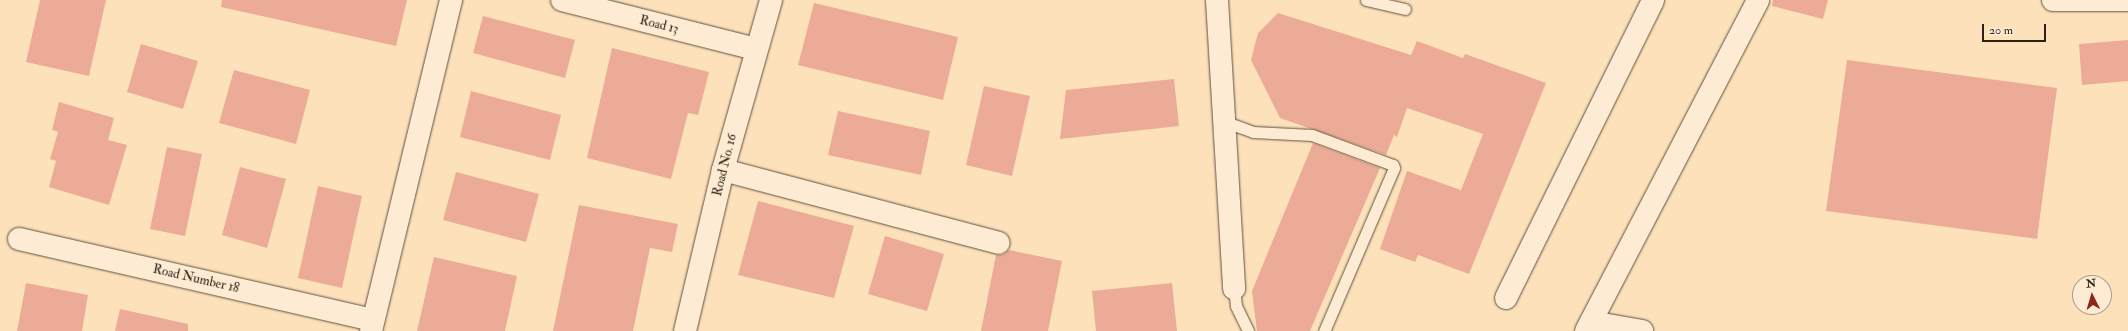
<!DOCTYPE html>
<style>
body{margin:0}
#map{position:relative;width:2128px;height:331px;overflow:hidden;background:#fce1bb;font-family:"IM FELL Double Pica",serif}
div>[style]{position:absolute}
.building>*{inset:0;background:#ecab97}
.roads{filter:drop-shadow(0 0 1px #61513e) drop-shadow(0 0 1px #61513e)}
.service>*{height:11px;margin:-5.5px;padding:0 5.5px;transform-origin:5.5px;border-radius:5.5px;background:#fdecd3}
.minor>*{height:22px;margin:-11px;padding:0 11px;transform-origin:11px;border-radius:11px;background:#fdecd3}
.tertiary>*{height:22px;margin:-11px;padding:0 11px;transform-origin:11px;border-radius:11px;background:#fdecd3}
span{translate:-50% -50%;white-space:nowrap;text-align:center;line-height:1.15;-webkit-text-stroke:3.5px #fdecd3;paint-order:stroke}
.street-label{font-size:13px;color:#2d2114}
.north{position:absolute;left:2072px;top:275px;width:40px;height:40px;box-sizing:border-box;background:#fdecd3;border:1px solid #aa9b87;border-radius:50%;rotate:355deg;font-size:11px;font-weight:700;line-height:16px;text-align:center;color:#2d2114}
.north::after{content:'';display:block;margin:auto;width:14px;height:18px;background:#8f2418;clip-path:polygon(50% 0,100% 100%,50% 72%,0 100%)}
.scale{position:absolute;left:1982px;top:24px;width:64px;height:18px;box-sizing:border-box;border:2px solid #2d2114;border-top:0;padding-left:5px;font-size:12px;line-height:14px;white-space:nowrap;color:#2d2114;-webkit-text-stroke:3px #fdecd3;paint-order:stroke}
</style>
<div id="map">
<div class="building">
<div style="clip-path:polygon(40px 0,106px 0,89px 76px,26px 62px)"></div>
<div style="clip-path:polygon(222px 0,407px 0,396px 46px,221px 7px)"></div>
<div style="clip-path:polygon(1773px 0,1828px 0,1823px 19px,1772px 6px)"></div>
<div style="clip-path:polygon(814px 3px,958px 37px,943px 100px,798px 65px)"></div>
<div style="clip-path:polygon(1278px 13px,1411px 55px,1417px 41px,1463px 58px,1465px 54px,1546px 83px,1469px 274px,1418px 255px,1415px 262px,1380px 249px,1407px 171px,1461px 190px,1483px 134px,1407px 108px,1397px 137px,1394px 135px,1386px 155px,1280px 118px,1251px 60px,1258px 33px)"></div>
<div style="clip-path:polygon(483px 16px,575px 40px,565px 78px,473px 53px)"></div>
<div style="clip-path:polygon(2128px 40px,2128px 81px,2082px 85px,2079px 44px)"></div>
<div style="clip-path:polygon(141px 44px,198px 61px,183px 109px,127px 92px)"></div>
<div style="clip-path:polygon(612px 48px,709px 72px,698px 115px,688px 113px,671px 179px,587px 158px)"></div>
<div style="clip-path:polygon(1847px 60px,2057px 88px,2037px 239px,1826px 211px)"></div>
<div style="clip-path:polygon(234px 70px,310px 90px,296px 144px,219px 123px)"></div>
<div style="clip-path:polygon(1174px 79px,1179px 126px,1060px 139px,1066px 90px)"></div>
<div style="clip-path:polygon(984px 86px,1030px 96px,1012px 176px,966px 165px)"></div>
<div style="clip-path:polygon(471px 91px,561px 115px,550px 160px,460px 137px)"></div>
<div style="clip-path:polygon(59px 102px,114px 118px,108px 140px,127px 145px,109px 205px,49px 187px,56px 161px,50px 159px,58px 132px,52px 130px)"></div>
<div style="clip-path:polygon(838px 111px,930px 131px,921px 175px,828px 155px)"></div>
<div style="clip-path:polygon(1313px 143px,1380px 168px,1310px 331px,1257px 331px,1252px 291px)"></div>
<div style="clip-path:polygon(167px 147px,202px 154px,185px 236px,150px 229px)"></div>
<div style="clip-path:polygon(240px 167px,286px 179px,267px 248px,222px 235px)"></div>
<div style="clip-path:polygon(456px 172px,539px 194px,526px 242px,443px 220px)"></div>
<div style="clip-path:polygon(318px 186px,362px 196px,342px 288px,298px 278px)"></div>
<div style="clip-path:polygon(758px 201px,854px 226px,834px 298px,738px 275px)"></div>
<div style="clip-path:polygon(579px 205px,678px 224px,672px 252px,650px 248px,633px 331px,553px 331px)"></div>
<div style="clip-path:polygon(885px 236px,944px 254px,927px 311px,868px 294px)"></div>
<div style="clip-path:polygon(1009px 250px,1062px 261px,1048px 331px,981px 331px,996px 255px,1003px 255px)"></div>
<div style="clip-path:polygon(434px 257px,517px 276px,505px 331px,417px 331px)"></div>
<div style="clip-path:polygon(26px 283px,88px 295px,82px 331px,17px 331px)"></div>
<div style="clip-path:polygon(1172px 283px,1177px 331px,1096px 331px,1092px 291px)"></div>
<div style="clip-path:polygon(120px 309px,188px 324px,188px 331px,115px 331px)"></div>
</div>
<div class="roads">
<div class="service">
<div style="left:1366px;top:0;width:40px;rotate:13deg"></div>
<div style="left:1223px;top:121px;width:32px;rotate:20deg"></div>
<div style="left:1253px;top:132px;width:59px;rotate:2.9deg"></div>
<div style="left:1312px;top:135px;width:86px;rotate:20.3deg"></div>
<div style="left:1393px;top:165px;width:3px;rotate:72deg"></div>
<div style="left:1394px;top:168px;width:177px;rotate:113.2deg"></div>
<div style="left:1234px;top:289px;width:17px;rotate:83deg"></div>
<div style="left:1236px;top:306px;width:28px;rotate:64deg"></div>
</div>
<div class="minor">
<div style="left:1217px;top:0;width:289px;rotate:86.6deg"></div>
<div style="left:2053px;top:0;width:75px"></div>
<div style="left:723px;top:170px;width:285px;rotate:14.8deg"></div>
<div style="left:19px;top:239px;width:363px;rotate:12.9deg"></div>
<div style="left:1506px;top:298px;width:332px;rotate:-63.7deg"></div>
<div style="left:1591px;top:322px;width:52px;rotate:10deg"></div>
<div style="left:371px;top:331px;width:341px;rotate:-76.4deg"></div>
<div style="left:1586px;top:331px;width:373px;rotate:-62.5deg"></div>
</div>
<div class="tertiary">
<div style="left:562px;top:0;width:200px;rotate:14.2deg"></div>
<div style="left:685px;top:331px;width:165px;rotate:-76.7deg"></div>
<div style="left:723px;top:170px;width:177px;rotate:-74.2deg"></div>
</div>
</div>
<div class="street-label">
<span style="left:659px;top:25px;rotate:14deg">Road 13</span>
<span style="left:725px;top:165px;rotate:-76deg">Road No. 16</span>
<span style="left:196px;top:279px;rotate:13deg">Road Number 18</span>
</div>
<div class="north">N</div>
<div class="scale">20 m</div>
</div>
